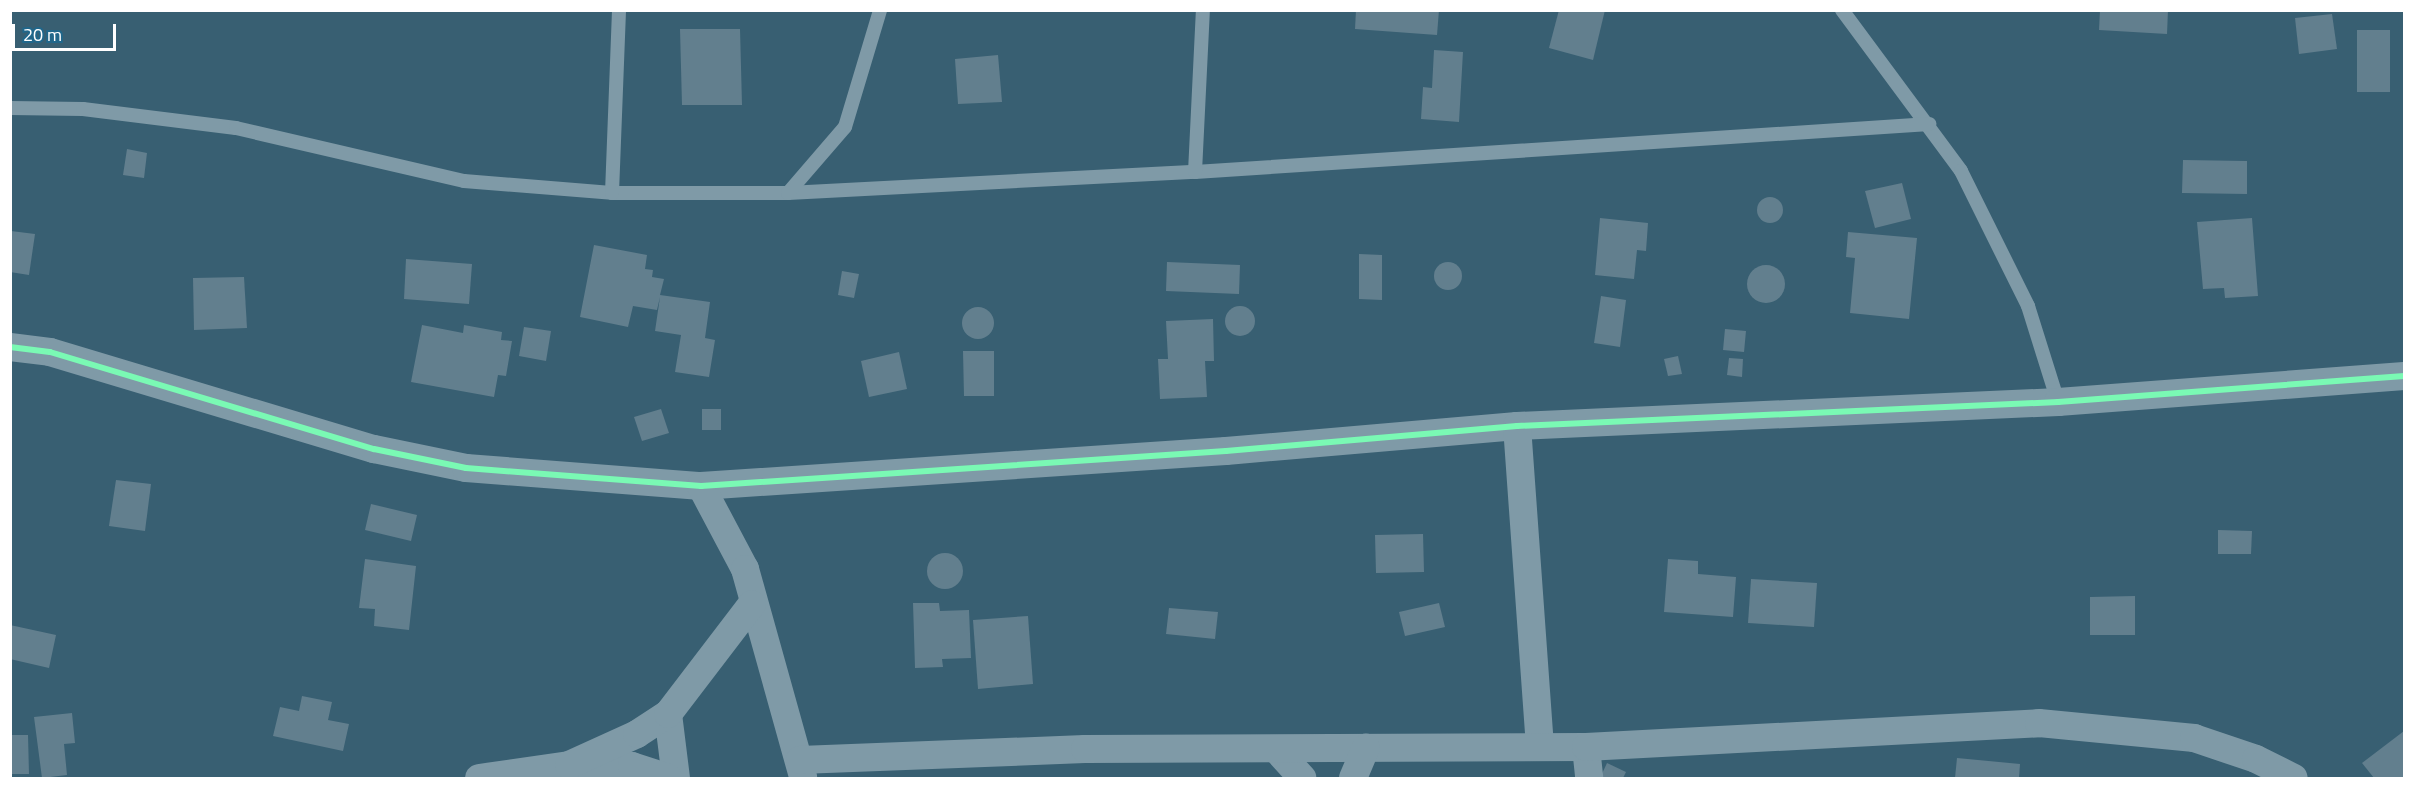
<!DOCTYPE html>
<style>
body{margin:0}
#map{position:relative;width:2415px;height:789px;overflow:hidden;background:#385f72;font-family:"Titillium Web",sans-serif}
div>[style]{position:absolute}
.building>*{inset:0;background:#627f8e}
.round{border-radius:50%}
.lane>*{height:14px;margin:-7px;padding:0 7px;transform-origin:7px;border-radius:7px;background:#7f9aa7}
.street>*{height:28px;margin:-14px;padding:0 14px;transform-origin:14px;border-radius:14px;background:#7f9aa7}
.cycleway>*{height:6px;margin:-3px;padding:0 3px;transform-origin:3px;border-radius:3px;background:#7af9b4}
span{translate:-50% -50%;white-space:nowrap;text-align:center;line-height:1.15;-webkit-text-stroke:6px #20678b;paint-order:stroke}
.frame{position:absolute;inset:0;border:12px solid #fff;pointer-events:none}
.scale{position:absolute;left:12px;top:24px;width:104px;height:27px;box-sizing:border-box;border:3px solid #fff;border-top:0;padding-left:8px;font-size:18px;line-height:21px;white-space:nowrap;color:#fff;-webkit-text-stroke:4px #20678b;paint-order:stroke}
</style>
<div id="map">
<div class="building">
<div style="clip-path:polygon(1356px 10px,1439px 10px,1437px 35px,1355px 29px)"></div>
<div style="clip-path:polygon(1559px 10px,1605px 10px,1593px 60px,1549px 48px)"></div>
<div style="clip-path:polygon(2100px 10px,2168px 10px,2167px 34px,2099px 30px)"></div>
<div style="clip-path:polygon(2332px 14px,2337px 49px,2299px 54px,2295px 18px)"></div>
<div style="clip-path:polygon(680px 29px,740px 29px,742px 105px,682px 105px)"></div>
<div style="clip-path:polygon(2357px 30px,2390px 30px,2390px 92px,2357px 92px)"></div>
<div style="clip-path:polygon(1434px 50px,1463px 52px,1459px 122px,1421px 119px,1423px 87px,1432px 88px)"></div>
<div style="clip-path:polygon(998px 55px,1002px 102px,958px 104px,955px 59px)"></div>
<div style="clip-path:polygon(127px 149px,147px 153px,144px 178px,123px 175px)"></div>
<div style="clip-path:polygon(2183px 160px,2247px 161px,2247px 194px,2182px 193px)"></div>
<div style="clip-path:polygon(1902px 183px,1911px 219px,1875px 228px,1865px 191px)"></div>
<div class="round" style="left:1757px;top:197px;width:26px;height:26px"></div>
<div style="clip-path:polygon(1600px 218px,1648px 223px,1646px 251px,1637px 250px,1634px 279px,1595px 275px)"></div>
<div style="clip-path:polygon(2252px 218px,2258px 296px,2225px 298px,2224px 288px,2203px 289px,2197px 222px)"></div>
<div style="clip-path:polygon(11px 231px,35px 234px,29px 275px,10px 272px)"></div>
<div style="clip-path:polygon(1848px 232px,1917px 238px,1909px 319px,1850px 313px,1855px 258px,1846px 257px)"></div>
<div style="clip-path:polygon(594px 245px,647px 255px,645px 269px,653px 270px,652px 277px,664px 279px,660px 295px,710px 302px,705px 338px,715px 340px,709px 377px,675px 372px,681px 335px,655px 331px,660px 297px,657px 310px,633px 306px,628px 327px,580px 317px)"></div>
<div style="clip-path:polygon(1359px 254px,1382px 255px,1382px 300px,1359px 299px)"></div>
<div style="clip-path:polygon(406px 259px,472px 264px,469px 304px,404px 299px)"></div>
<div class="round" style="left:1434px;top:262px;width:28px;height:28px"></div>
<div style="clip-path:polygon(1167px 262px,1240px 265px,1239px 294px,1166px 291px)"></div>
<div class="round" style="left:1747px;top:265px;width:38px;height:38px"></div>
<div style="clip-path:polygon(842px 271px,859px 274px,854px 298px,838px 295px)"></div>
<div style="clip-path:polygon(244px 277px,247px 328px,194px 330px,193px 278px)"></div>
<div style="clip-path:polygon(1601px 296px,1626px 300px,1620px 347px,1594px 343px)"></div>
<div class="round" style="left:1225px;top:306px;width:30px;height:30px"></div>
<div class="round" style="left:962px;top:307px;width:32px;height:32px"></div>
<div style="clip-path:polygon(1213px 319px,1214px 361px,1205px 361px,1207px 397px,1160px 399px,1158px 359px,1168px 359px,1166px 321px)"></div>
<div style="clip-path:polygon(422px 325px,463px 333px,464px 325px,502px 332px,501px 340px,512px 341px,506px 376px,498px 375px,494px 397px,411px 382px)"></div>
<div style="clip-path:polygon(524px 327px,551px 331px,546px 361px,519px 356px)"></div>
<div style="clip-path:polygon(1725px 329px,1746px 331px,1744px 352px,1723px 350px)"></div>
<div style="clip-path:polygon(963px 351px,994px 351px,994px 396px,964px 396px)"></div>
<div style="clip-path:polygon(899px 352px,907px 389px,869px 397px,861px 361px)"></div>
<div style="clip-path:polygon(1678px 356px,1682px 374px,1668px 376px,1664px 359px)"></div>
<div style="clip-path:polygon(1729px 358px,1743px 359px,1742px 377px,1727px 375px)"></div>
<div style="clip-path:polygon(661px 409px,669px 433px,642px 441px,634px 417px)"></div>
<div style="clip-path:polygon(702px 409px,721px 409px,721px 430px,702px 430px)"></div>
<div style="clip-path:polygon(116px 480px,151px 484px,145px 531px,109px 526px)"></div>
<div style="clip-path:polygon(371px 504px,417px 515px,411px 541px,365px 530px)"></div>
<div style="clip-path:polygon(2218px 530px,2252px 531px,2251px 554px,2218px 554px)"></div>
<div style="clip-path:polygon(1423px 534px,1424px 572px,1376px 573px,1375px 535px)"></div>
<div class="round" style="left:927px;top:553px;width:36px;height:36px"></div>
<div style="clip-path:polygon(365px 559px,416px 566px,409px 630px,374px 626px,375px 609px,359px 608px)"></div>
<div style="clip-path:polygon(1668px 559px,1698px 561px,1698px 574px,1736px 577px,1733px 617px,1664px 612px)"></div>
<div style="clip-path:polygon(1751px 579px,1817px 583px,1814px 627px,1748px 623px)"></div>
<div style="clip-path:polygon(2135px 596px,2135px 635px,2090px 635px,2090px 597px)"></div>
<div style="clip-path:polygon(913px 603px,939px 603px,940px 611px,969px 610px,971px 658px,942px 659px,943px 667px,915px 668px)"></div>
<div style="clip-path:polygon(1439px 603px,1445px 627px,1405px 636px,1399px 612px)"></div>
<div style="clip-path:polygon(1169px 608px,1218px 612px,1215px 639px,1166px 634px)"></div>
<div style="clip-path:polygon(1028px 616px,1033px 684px,978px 689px,973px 620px)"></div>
<div style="clip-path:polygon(10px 625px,56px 635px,49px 668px,10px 659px)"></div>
<div style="clip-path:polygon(302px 696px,332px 702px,328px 720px,349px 724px,343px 751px,273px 736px,280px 707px,299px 711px)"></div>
<div style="clip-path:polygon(72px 713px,75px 743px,64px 744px,67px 775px,42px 778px,34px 717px)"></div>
<div style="clip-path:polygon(2404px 731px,2404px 778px,2374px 778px,2362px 763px)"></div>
<div style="clip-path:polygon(10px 735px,28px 735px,29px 774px,10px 774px)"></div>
<div style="clip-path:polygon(1957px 758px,2020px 764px,2019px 778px,1955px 778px)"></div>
<div style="clip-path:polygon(1607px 763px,1626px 772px,1623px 778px,1600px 778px)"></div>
</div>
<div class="lane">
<div style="left:1842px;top:10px;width:200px;rotate:53.5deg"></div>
<div style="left:1961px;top:171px;width:151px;rotate:63.6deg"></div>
<div style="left:2028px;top:306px;width:101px;rotate:72.6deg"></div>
<div style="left:10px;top:108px;width:73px;rotate:0.8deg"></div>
<div style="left:83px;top:109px;width:154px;rotate:7.1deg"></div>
<div style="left:236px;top:128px;width:234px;rotate:13.1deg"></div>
<div style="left:464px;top:181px;width:148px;rotate:4.6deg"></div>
<div style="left:612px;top:193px;width:176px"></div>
<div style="left:788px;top:193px;width:408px;rotate:-3deg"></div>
<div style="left:1195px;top:172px;width:736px;rotate:-3.74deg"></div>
<div style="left:1195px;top:172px;width:162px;rotate:-87.2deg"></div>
<div style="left:612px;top:193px;width:183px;rotate:-87.8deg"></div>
<div style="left:788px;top:193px;width:87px;rotate:-49.2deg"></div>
<div style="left:845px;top:127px;width:122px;rotate:-73.3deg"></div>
</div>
<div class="street">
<div style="left:10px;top:347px;width:40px;rotate:7.1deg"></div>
<div style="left:50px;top:352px;width:338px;rotate:16.7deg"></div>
<div style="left:374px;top:449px;width:94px;rotate:11.7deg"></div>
<div style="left:466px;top:468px;width:236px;rotate:4.4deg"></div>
<div style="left:701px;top:486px;width:526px;rotate:-3.81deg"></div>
<div style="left:1226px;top:451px;width:292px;rotate:-4.9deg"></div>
<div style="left:1517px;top:426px;width:542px;rotate:-2.54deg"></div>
<div style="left:2058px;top:402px;width:347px;rotate:-4.3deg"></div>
<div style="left:1517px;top:426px;width:321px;rotate:85.9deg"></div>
<div style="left:701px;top:486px;width:94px;rotate:62.1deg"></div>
<div style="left:745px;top:569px;width:216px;rotate:74.4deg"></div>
<div style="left:668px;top:714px;width:64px;rotate:82.9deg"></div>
<div style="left:1586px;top:747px;width:31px;rotate:84deg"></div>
<div style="left:1277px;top:750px;width:38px;rotate:48deg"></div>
<div style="left:800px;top:760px;width:285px;rotate:-2.2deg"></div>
<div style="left:1085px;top:749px;width:501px;rotate:-0.23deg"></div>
<div style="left:1586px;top:747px;width:454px;rotate:-3deg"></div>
<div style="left:2039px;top:723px;width:156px;rotate:5.5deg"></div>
<div style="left:2194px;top:738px;width:65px;rotate:18.7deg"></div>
<div style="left:2256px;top:759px;width:42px;rotate:26.6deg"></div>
<div style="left:583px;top:765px;width:49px;rotate:1.2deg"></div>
<div style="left:632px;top:766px;width:38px;rotate:18deg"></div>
<div style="left:479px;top:778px;width:91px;rotate:-8.2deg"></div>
<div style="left:569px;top:765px;width:75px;rotate:-24.5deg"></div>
<div style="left:637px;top:734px;width:37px;rotate:-33deg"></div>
<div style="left:668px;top:714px;width:138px;rotate:-52.6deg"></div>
<div style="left:1353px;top:778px;width:33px;rotate:-67deg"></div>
</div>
<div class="cycleway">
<div style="left:10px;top:347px;width:40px;rotate:7.1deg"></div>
<div style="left:50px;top:352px;width:338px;rotate:16.7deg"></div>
<div style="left:374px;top:449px;width:94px;rotate:11.7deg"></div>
<div style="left:466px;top:468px;width:236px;rotate:4.4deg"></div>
<div style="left:701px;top:486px;width:526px;rotate:-3.81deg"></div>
<div style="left:1226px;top:451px;width:292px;rotate:-4.9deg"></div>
<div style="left:1517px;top:426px;width:542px;rotate:-2.54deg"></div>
<div style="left:2058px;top:402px;width:347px;rotate:-4.3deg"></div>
</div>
<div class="frame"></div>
<div class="scale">20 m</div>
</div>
